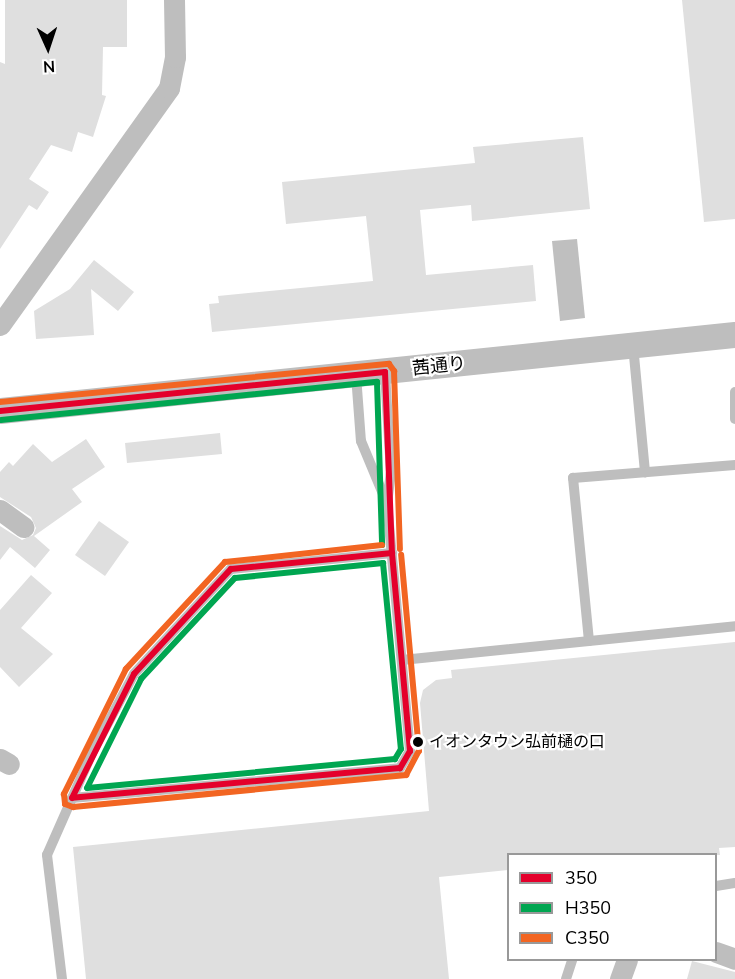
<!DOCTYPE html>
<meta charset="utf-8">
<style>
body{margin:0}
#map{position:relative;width:735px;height:979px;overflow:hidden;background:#fff;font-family:"Nunito Sans","Noto Sans JP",sans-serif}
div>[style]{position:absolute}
.water>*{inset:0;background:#bfbfbf}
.building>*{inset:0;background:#dfdfdf}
.service>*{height:10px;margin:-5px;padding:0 5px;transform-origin:5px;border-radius:5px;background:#bebebe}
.minor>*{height:21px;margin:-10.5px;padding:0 10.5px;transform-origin:10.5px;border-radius:10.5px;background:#bebebe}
.tertiary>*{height:26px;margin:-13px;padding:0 13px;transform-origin:13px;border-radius:13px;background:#bebebe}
.bus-1>*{height:6px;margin:-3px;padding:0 3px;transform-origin:3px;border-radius:3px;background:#e4002b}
.bus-2>*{height:6px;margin:-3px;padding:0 3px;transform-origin:3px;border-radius:3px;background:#00a651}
.bus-3>*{height:6px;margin:-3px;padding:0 3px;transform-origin:3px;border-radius:3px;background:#f26522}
.dots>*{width:16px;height:16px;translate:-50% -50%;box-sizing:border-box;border:3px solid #fff;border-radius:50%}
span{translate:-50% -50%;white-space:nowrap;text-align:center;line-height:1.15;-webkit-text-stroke:4.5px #fff;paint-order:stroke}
.bus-label{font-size:16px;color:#000}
.left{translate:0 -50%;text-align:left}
.street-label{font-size:18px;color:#000}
.legend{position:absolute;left:507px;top:853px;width:210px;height:108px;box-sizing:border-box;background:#fff;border:2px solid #999;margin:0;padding:8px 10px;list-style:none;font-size:18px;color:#000}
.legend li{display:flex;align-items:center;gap:12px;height:30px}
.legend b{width:30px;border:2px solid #999}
.north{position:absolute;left:18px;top:18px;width:60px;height:60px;-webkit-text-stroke:4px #fff;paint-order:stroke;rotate:177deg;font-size:16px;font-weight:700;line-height:24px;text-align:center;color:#000}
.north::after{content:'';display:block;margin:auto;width:21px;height:27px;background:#000;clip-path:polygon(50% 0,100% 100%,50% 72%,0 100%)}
</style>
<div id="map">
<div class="water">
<div style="clip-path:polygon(577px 239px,585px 318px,560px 321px,552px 241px)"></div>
</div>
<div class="building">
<div style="clip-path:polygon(5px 0,127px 0,127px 47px,103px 47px,102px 95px,106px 96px,93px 137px,78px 132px,72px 152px,51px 145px,29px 179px,49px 192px,37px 210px,29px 205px,0 249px,0 62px,5px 64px)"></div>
<div style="clip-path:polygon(682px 0,735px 0,735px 219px,704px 222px)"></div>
<div style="clip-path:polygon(583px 137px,590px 209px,472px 221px,471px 205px,420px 210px,426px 275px,533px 265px,536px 301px,212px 332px,209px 304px,219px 303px,218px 296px,373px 281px,366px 216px,286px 224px,282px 182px,475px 163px,473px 147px)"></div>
<div style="clip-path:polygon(94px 260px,134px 292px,118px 311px,91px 289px,94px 335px,36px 339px,34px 311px,70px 289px)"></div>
<div style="clip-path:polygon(220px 433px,222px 454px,127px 463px,125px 443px)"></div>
<div style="clip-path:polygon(86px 439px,105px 467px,72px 489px,82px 502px,34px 536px,50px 550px,35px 568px,10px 547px,0 560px,0 526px,22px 540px,33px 535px,36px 528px,31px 517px,0 497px,0 472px,9px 462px,13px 466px,33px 444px,52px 462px)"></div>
<div style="clip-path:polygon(99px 521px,129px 542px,105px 576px,75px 555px)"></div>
<div style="clip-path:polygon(31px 575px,52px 593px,21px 628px,53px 654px,19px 687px,0 667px,0 610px)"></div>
<div style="clip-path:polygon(735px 642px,735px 847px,719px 848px,720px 855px,508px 855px,508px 870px,439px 877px,449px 979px,86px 979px,73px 847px,429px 811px,420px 703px,423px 690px,436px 680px,452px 678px,451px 670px)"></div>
<div style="clip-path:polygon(692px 961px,735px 972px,735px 979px,687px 979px)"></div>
</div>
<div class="service">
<div style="left:633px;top:345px;width:128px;rotate:84.6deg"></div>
<div style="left:356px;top:375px;width:66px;rotate:85.7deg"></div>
<div style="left:361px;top:441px;width:65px;rotate:67.4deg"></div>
<div style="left:735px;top:392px;width:27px;rotate:90deg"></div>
<div style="left:589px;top:641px;width:164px;rotate:-95.6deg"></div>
<div style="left:573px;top:478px;width:163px;rotate:-4.6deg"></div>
<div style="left:402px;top:660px;width:335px;rotate:-5.8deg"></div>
<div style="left:72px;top:798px;width:329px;rotate:-5.2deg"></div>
<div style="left:400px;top:768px;width:20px;rotate:-60deg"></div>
<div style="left:410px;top:751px;width:248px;rotate:-95.3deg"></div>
<div style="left:387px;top:504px;width:31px;rotate:-83deg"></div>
<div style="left:391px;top:473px;width:101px;rotate:-93.4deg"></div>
<div style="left:716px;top:886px;width:19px;rotate:-9deg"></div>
<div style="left:62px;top:979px;width:125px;rotate:-96.9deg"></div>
<div style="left:47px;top:855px;width:111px;rotate:-66.2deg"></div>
<div style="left:92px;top:753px;width:89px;rotate:-62deg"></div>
<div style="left:134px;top:674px;width:143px;rotate:-47.3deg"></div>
<div style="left:231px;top:569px;width:162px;rotate:-5.7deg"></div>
<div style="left:566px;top:979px;width:20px;rotate:-72deg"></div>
</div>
<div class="minor">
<div style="left:0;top:325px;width:291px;rotate:-54.5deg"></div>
<div style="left:169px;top:88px;width:32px;rotate:-79deg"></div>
<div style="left:175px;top:57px;width:57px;rotate:-91deg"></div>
<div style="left:0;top:510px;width:29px;rotate:36deg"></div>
<div style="left:0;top:759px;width:10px;rotate:29deg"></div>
<div style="left:716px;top:952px;width:20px;rotate:20deg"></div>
<div style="left:620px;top:979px;width:20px;rotate:-70deg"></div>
</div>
<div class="tertiary">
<div style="left:0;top:411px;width:739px;rotate:-5.9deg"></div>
</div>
<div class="bus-1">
<div style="left:0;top:411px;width:387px;rotate:-5.8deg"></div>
<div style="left:385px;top:372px;width:181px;rotate:87.8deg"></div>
<div style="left:392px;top:553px;width:199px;rotate:84.8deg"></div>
<div style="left:410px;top:751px;width:20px;rotate:120deg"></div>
<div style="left:400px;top:768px;width:329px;rotate:174.8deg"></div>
<div style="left:72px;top:798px;width:139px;rotate:-63.4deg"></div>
<div style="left:134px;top:674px;width:143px;rotate:-47.3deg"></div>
<div style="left:231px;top:569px;width:162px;rotate:-5.7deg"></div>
</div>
<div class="bus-2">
<div style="left:1px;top:420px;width:378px;rotate:-5.8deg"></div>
<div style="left:377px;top:382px;width:163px;rotate:88.2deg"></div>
<div style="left:383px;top:563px;width:187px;rotate:84.5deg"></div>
<div style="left:401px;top:749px;width:12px;rotate:121deg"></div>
<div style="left:395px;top:759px;width:309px;rotate:174.6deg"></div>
<div style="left:87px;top:788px;width:122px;rotate:-63.6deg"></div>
<div style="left:141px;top:679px;width:138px;rotate:-47.1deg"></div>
<div style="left:235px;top:578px;width:149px;rotate:-5.8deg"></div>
</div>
<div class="bus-3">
<div style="left:0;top:402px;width:391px;rotate:-5.6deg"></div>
<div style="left:389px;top:364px;width:9px;rotate:54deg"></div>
<div style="left:394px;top:371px;width:178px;rotate:88.1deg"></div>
<div style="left:382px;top:545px;width:158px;rotate:173.8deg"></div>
<div style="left:225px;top:562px;width:146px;rotate:132.8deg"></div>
<div style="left:126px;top:669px;width:140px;rotate:116.4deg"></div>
<div style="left:64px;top:794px;width:10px;rotate:84deg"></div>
<div style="left:65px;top:804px;width:9px;rotate:21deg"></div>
<div style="left:73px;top:807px;width:335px;rotate:-5.5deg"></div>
<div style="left:406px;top:775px;width:27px;rotate:-62deg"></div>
<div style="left:419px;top:751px;width:197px;rotate:-95.2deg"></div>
</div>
<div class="dots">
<div style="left:418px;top:742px;background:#000"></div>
</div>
<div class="bus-label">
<span class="left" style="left:429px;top:742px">イオンタウン弘前樋の口</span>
</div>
<div class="street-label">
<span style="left:439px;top:366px;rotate:-6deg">茜通り</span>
</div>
<ul class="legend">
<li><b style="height:8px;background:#e4002b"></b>350</li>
<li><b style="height:8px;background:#00a651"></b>H350</li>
<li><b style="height:8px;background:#f26522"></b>C350</li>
</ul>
<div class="north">N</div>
</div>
